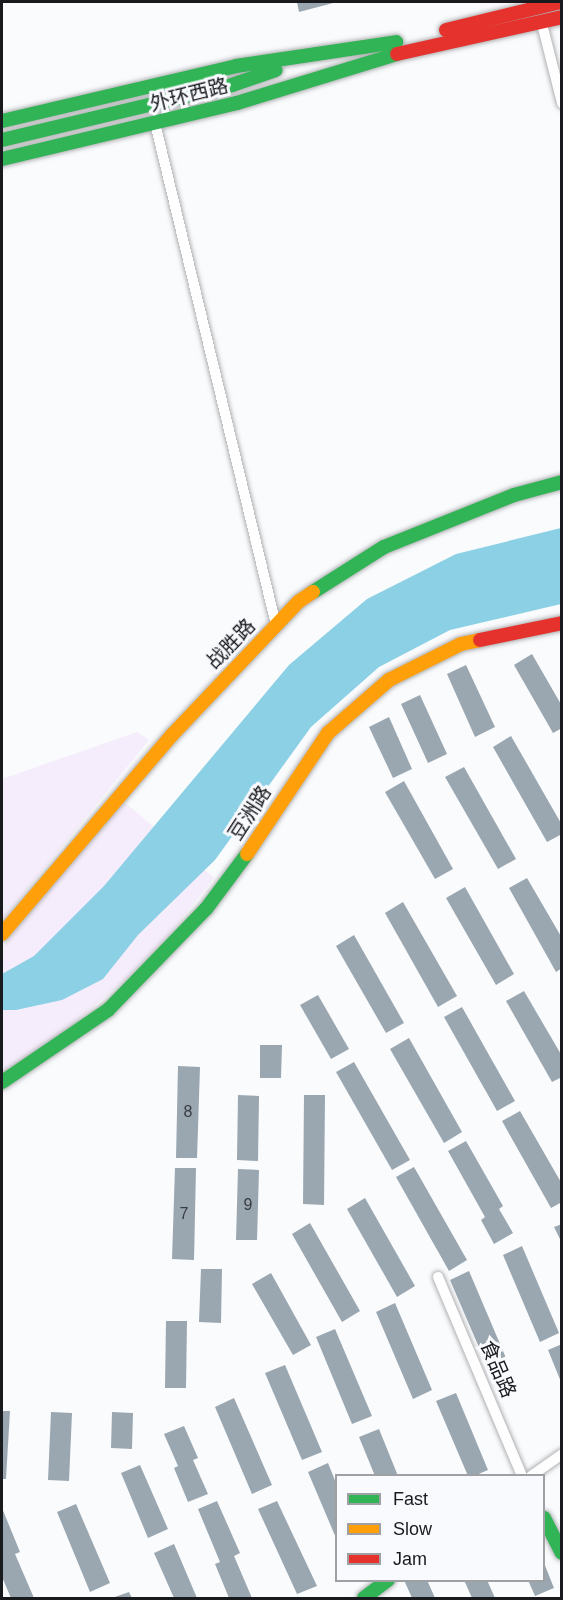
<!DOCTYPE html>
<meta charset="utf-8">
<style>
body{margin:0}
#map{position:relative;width:563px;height:1600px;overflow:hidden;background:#fafbfd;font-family:Arial,"Noto Sans SC",sans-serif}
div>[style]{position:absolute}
.green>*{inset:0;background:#f6edfc}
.water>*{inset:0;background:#8bd0e4}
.building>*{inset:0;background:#9aa7b1}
.roads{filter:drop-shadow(0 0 2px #b0b1b3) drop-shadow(0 0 2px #b0b1b3)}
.street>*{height:10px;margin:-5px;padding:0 5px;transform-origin:5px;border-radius:5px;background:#fefeff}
.fast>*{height:14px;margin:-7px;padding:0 7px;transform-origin:7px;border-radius:7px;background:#30b455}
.slow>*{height:14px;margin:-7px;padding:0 7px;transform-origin:7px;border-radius:7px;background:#ff9f0a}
.jam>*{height:14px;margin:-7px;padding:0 7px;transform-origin:7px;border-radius:7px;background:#e5322d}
span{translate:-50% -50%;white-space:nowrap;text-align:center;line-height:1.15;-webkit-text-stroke:6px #f9fafe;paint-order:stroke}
.number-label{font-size:16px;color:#393d42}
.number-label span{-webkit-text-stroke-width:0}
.street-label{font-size:20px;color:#191a1d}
.frame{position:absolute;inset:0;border:3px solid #191a1d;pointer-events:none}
.legend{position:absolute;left:335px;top:1474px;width:210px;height:108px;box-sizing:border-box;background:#f9fafe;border:2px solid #9fa0a4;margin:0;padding:8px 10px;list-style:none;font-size:18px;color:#191a1d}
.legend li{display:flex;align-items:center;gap:12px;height:30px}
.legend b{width:30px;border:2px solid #9fa0a4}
</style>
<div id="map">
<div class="green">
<div style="clip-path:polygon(137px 732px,149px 740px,2px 920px,2px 779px)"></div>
<div style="clip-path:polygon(122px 800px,214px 878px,171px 932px,127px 978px,46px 1047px,2px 1076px,2px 947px)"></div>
</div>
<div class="water">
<div style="clip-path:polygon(561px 528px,561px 604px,450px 630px,379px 667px,311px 727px,215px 860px,138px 935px,103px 979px,62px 1000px,16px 1010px,2px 1010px,2px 974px,34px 956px,104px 886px,289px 665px,367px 599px,456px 554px)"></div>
</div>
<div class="building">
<div style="clip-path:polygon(297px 2px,337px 2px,299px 12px)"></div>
<div style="clip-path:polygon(532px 654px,562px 706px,562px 728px,553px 733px,514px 665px)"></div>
<div style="clip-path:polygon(466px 665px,495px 727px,475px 737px,447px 674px)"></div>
<div style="clip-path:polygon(420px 695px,447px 754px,428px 763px,401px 704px)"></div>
<div style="clip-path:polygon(389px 717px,412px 769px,393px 778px,369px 727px)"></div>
<div style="clip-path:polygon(511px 736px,562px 825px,562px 834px,547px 842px,493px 747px)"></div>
<div style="clip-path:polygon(464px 767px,516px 859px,498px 869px,445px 777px)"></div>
<div style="clip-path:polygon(404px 781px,453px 869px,435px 879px,385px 792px)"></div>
<div style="clip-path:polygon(527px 878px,562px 938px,562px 968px,556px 972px,509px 888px)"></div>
<div style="clip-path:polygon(465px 887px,514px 974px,496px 985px,446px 898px)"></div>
<div style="clip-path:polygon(403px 902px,457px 996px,438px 1007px,385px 913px)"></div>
<div style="clip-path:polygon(354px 935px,404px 1023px,386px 1033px,336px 946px)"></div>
<div style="clip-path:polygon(524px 991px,562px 1056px,562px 1077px,552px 1082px,506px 1001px)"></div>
<div style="clip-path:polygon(318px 995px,349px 1049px,331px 1059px,300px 1005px)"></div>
<div style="clip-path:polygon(462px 1007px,515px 1101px,497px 1111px,444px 1017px)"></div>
<div style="clip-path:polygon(409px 1038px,462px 1132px,444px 1143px,390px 1049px)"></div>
<div style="clip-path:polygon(260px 1045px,282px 1045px,281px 1078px,260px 1078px)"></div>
<div style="clip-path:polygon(354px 1062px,410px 1160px,392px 1170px,336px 1072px)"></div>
<div style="clip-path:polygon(178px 1066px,200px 1067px,197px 1158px,176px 1158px)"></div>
<div style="clip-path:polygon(238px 1095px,259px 1096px,258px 1161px,237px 1160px)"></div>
<div style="clip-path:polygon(304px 1095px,325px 1095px,324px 1205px,303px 1204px)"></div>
<div style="clip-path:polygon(520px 1111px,562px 1184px,562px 1202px,551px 1208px,502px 1121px)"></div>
<div style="clip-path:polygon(466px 1141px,503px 1206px,499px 1209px,513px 1233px,494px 1244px,481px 1220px,485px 1217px,448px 1151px)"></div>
<div style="clip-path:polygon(414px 1167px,467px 1260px,449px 1271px,396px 1177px)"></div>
<div style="clip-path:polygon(175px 1168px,196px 1168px,194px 1260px,172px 1259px)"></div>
<div style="clip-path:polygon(238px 1169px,259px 1170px,257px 1240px,236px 1240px)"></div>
<div style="clip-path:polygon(365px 1198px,415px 1286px,397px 1297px,347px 1209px)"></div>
<div style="clip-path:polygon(310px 1223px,360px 1311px,342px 1322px,292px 1234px)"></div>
<div style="clip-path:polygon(562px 1224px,562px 1243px,554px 1227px)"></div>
<div style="clip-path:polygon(522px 1246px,559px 1333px,540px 1342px,503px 1255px)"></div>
<div style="clip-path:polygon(201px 1269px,222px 1269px,221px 1323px,199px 1322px)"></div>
<div style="clip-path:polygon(469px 1271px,506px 1358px,487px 1366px,450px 1280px)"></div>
<div style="clip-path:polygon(271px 1273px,311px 1345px,293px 1355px,252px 1284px)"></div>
<div style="clip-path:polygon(395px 1303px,432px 1390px,413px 1399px,376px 1312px)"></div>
<div style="clip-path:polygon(166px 1321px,187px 1321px,186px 1388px,165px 1388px)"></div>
<div style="clip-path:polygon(335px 1329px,372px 1416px,352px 1424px,316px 1337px)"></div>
<div style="clip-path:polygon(562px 1344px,562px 1382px,561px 1382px,548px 1350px)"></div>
<div style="clip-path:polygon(285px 1365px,322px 1452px,302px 1460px,265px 1373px)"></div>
<div style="clip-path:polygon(456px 1393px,488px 1470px,474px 1476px,468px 1476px,436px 1401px)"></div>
<div style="clip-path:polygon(234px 1398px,272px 1485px,252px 1494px,215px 1407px)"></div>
<div style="clip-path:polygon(2px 1411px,10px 1411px,6px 1479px,2px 1479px)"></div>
<div style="clip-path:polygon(51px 1412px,72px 1413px,69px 1481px,48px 1480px)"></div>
<div style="clip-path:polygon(112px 1412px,133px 1413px,132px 1449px,111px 1448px)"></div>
<div style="clip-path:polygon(184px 1426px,198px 1458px,193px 1460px,208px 1494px,188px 1502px,174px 1468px,178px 1466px,164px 1434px)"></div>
<div style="clip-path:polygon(379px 1429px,398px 1476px,375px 1476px,359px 1437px)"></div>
<div style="clip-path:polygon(328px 1463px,336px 1483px,336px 1538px,308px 1472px)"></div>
<div style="clip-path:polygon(140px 1465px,168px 1529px,148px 1538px,121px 1473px)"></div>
<div style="clip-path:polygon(217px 1501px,240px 1553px,234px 1556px,252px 1598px,229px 1598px,215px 1564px,220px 1562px,198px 1509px)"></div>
<div style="clip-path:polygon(277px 1501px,317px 1586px,297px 1594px,258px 1509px)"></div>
<div style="clip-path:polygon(76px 1504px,110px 1583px,90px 1592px,57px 1512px)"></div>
<div style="clip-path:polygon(2px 1508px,20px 1552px,15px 1554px,34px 1598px,11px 1598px,2px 1577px)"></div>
<div style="clip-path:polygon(174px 1544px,197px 1598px,174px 1598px,154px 1553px)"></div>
<div style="clip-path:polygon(544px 1563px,554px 1588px,535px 1596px,528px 1580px,544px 1580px)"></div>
<div style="clip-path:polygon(404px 1580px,427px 1580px,435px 1598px,412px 1598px)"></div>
<div style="clip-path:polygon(464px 1580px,487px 1580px,495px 1598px,472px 1598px)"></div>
<div style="clip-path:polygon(129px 1592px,132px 1598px,112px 1598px)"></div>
</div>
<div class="roads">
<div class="street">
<div style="left:541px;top:20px;width:86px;rotate:75.8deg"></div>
<div style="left:155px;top:123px;width:516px;rotate:76.45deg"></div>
<div style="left:438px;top:1277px;width:216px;rotate:67.1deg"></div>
<div style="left:531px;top:1476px;width:38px;rotate:-35deg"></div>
</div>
<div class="fast">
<div style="left:2px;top:121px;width:240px;rotate:-13.2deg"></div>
<div style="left:236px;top:66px;width:162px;rotate:-8.5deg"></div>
<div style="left:2px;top:140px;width:236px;rotate:-13.4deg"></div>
<div style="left:232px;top:85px;width:46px;rotate:-18.8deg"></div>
<div style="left:2px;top:159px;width:242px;rotate:-13.4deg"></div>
<div style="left:237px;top:103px;width:167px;rotate:-17deg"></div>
<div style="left:313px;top:592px;width:84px;rotate:-32.4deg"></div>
<div style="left:384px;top:547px;width:140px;rotate:-21.8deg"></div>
<div style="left:514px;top:495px;width:50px;rotate:-15.2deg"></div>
<div style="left:2px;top:1082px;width:128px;rotate:-34.2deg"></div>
<div style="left:108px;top:1010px;width:141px;rotate:-45.9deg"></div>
<div style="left:206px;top:909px;width:69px;rotate:-53.3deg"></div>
<div style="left:544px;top:1518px;width:39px;rotate:63deg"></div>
<div style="left:364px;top:1598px;width:30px;rotate:-37deg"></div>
</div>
<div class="slow">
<div style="left:247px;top:854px;width:146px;rotate:-56.2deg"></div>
<div style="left:328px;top:733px;width:81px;rotate:-41deg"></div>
<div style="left:389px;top:680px;width:80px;rotate:-26.6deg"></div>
<div style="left:461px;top:644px;width:19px;rotate:-12deg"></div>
<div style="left:2px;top:934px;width:262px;rotate:-49.5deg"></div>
<div style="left:172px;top:735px;width:183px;rotate:-46.5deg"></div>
<div style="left:298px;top:602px;width:18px;rotate:-34deg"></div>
</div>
<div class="jam">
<div style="left:446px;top:30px;width:118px;rotate:-13.7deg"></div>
<div style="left:397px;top:54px;width:169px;rotate:-12.6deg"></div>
<div style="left:480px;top:640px;width:84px;rotate:-11.7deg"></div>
</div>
</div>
<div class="number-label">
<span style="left:188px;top:1112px">8</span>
<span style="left:248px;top:1205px">9</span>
<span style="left:184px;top:1214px">7</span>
</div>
<div class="street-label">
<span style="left:189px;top:95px;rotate:-14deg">外环西路</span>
<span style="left:231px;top:644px;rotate:-46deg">战胜路</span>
<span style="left:250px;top:813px;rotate:-57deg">豆洲路</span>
<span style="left:498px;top:1369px;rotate:67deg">食品路</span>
</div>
<div class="frame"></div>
<ul class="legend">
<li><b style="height:8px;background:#30b455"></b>Fast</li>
<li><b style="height:8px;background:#ff9f0a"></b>Slow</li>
<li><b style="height:8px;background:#e5322d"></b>Jam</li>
</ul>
</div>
